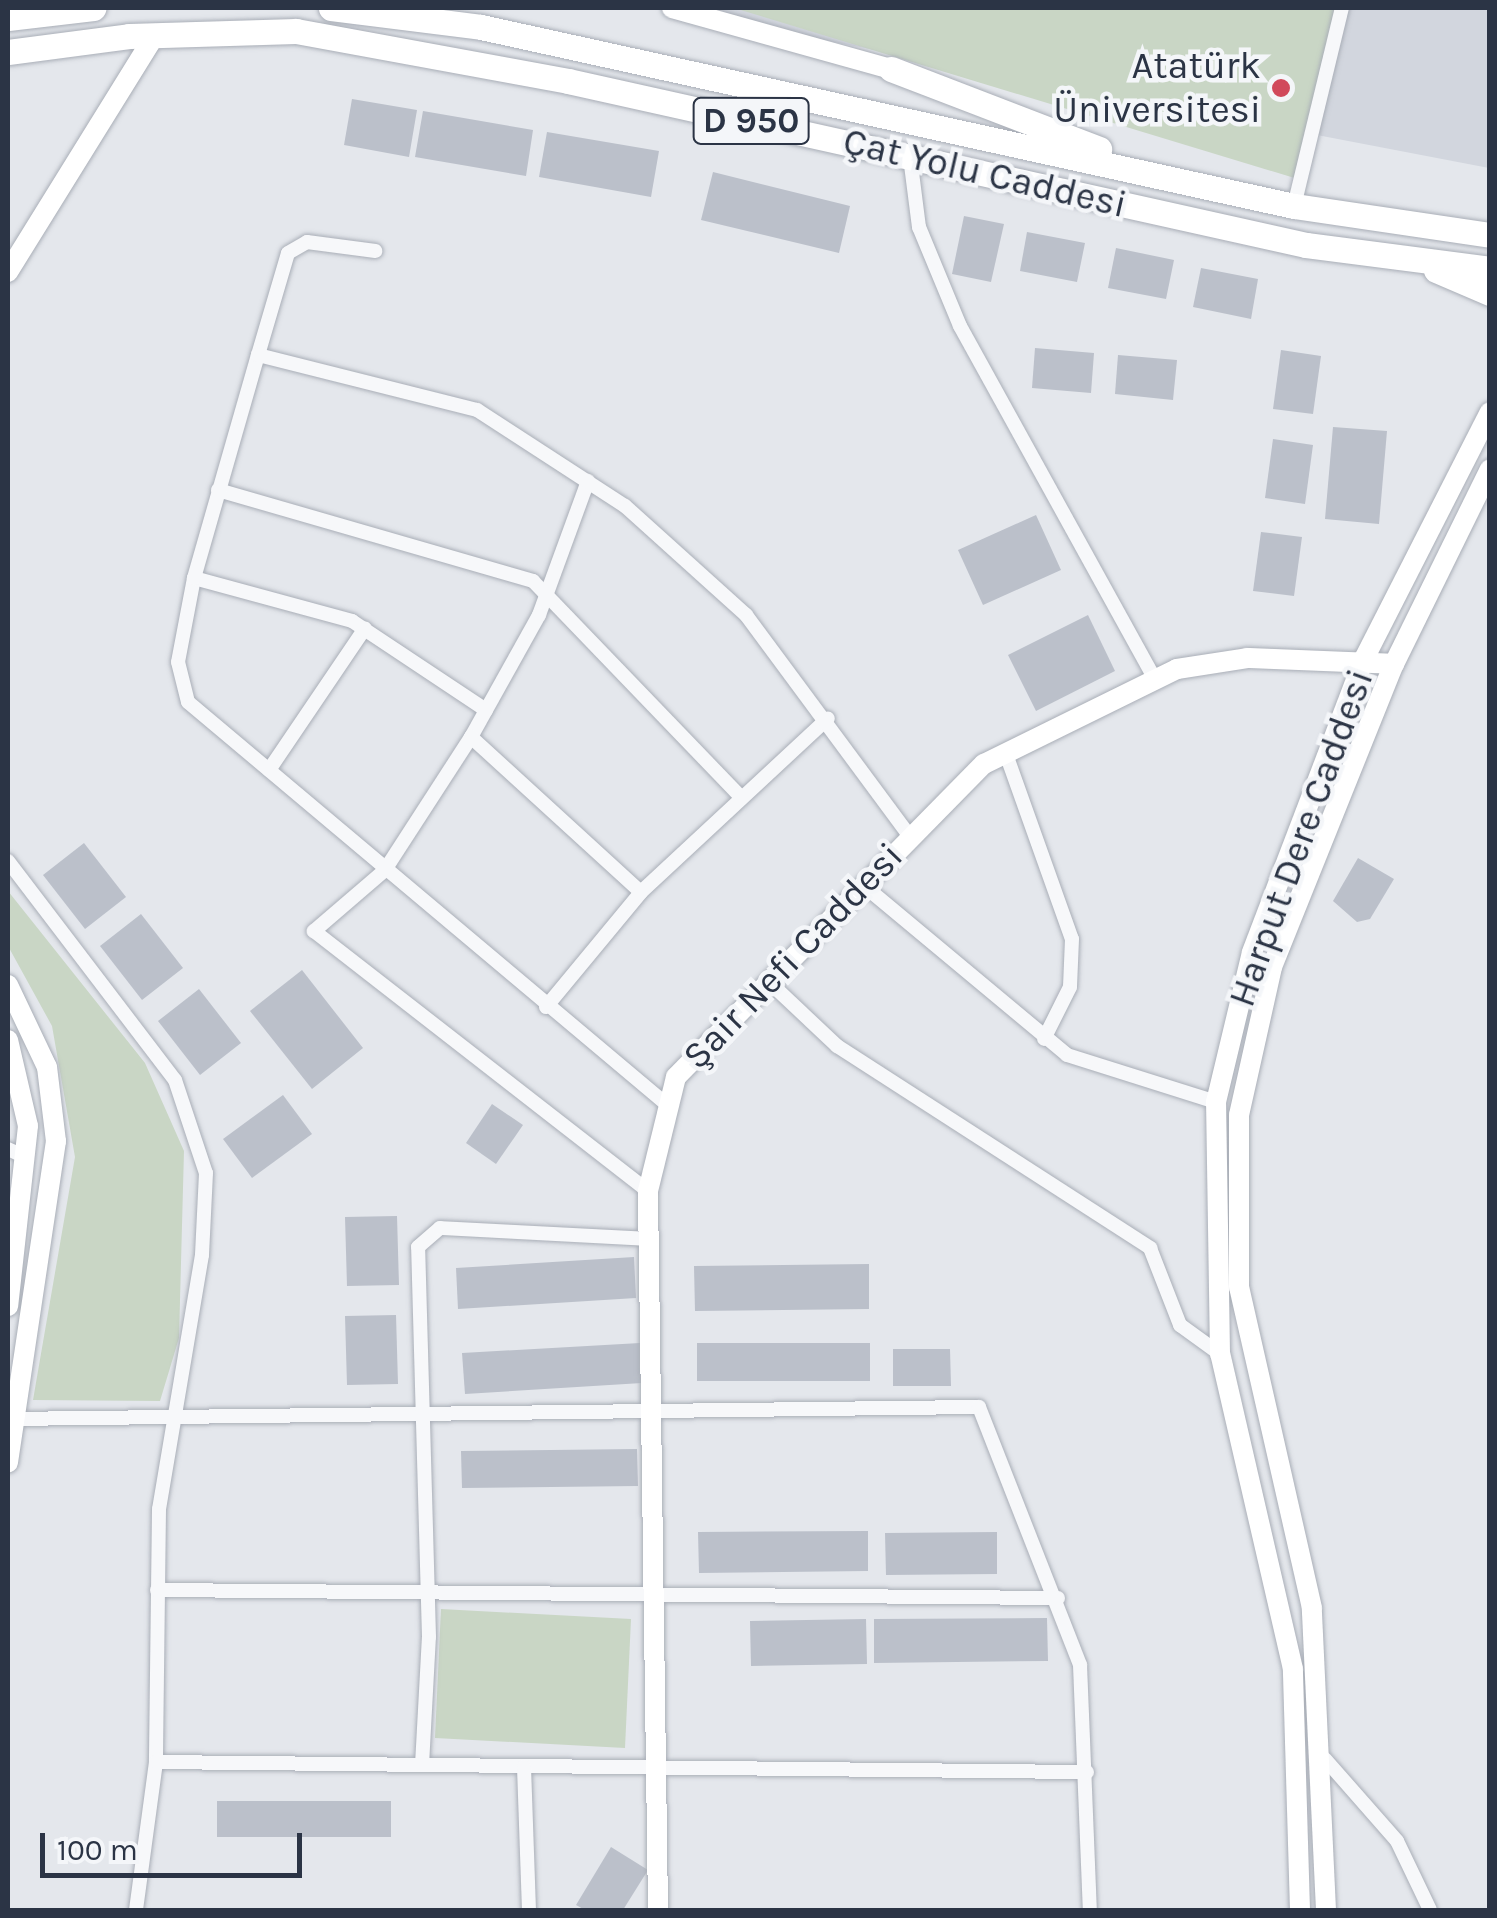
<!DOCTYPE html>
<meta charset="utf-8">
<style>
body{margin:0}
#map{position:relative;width:1497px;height:1918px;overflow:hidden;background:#e4e7ec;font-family:Karla,sans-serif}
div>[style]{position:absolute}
.built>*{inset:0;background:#d2d6de}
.green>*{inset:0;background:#c9d6c5}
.building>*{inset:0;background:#bbc0ca}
.roads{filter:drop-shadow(0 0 2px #a9aeb7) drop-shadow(0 0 2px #a9aeb7)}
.street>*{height:14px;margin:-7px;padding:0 7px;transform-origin:7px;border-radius:7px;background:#f7f8fa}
.secondary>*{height:20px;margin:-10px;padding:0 10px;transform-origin:10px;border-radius:10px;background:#fff}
.highway>*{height:25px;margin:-12.5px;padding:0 12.5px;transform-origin:12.5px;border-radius:12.5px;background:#fff}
.dots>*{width:28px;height:28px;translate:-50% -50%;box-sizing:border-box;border:5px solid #f4f6f9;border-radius:50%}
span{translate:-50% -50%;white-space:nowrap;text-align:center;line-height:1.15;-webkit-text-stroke:9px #f4f6f9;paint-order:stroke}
.shield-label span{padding:2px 8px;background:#f4f6f9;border:2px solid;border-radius:8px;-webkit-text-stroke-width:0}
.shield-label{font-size:35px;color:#2b3445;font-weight:700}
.poi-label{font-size:38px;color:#2b3445}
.right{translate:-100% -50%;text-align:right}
.street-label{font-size:38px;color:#2b3445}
.frame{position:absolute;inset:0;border:10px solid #2b3445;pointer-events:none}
.scale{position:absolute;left:40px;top:1833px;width:262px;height:45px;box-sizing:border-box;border:5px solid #2b3445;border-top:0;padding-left:12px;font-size:30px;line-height:35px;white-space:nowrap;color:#2b3445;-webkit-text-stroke:8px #f4f6f9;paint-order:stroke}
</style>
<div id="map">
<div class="built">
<div style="clip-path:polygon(656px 8px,1489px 8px,1489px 168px)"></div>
</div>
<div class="green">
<div style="clip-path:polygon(734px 8px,1339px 8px,1301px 180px)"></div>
<div style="clip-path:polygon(8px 891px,145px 1063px,184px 1151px,179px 1338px,160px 1401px,33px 1400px,75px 1157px,52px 1026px,8px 946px)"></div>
<div style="clip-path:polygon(441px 1609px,631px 1619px,625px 1748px,435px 1738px)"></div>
</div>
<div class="building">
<div style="clip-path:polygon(352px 99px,417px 110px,409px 157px,344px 145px)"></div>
<div style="clip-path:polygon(423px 111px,533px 130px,526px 176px,415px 157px)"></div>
<div style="clip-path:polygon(547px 132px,659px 151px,651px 197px,539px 177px)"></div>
<div style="clip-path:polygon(713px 172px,850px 206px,839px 253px,701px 220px)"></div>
<div style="clip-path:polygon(964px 216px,1004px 224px,991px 282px,952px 274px)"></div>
<div style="clip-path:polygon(1027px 232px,1085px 243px,1077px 282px,1020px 271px)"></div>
<div style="clip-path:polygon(1116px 248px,1174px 260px,1166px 299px,1108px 288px)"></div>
<div style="clip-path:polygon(1201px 268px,1258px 279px,1251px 319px,1193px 307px)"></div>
<div style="clip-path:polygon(1035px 348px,1094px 353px,1091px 393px,1032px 388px)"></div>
<div style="clip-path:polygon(1281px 350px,1321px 356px,1313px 414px,1273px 409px)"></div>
<div style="clip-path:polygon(1118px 355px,1177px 360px,1173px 400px,1115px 394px)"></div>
<div style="clip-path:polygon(1333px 427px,1387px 431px,1379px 524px,1325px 519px)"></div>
<div style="clip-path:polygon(1273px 439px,1313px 445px,1305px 504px,1265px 498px)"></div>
<div style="clip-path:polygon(1036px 515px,1061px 570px,983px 605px,958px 550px)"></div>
<div style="clip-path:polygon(1261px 532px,1302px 537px,1294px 596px,1253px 591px)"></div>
<div style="clip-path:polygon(1088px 615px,1115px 671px,1036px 711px,1008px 655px)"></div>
<div style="clip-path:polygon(84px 843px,126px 897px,85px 929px,43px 875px)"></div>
<div style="clip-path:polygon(1358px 858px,1394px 879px,1370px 919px,1357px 922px,1333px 901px)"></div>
<div style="clip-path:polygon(141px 914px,183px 968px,142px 1000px,100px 946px)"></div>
<div style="clip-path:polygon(302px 970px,363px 1048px,312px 1089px,250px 1011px)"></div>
<div style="clip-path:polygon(199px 989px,241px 1043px,200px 1075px,158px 1021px)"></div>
<div style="clip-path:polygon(283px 1095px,312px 1134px,252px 1178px,223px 1139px)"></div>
<div style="clip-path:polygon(492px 1104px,523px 1125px,496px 1164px,466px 1143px)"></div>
<div style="clip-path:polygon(397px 1216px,399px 1285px,347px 1286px,345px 1217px)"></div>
<div style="clip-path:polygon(634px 1257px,636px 1298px,458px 1309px,456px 1268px)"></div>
<div style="clip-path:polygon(869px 1264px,869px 1309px,695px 1311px,694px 1266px)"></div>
<div style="clip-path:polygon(396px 1315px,398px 1384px,347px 1385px,345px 1316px)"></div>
<div style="clip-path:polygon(640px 1343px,642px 1383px,465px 1394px,462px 1353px)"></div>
<div style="clip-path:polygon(697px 1343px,870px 1343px,870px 1381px,697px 1381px)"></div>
<div style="clip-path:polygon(893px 1349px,950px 1349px,951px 1386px,893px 1386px)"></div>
<div style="clip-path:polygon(637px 1449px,638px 1486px,462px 1488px,461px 1451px)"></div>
<div style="clip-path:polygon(868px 1531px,868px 1571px,699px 1573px,698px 1532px)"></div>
<div style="clip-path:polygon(997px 1532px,997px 1574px,886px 1575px,885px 1533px)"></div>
<div style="clip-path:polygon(1047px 1618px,1048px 1661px,874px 1663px,874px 1619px)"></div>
<div style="clip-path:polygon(866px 1619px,867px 1664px,751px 1666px,750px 1621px)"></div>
<div style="clip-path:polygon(217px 1801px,391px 1801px,391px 1837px,217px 1837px)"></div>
<div style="clip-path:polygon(611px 1847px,648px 1870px,623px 1910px,585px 1910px,576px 1905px)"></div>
</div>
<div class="roads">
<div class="street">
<div style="left:910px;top:157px;width:71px;rotate:82.7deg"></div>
<div style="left:919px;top:227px;width:107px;rotate:67.5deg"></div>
<div style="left:960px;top:326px;width:400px;rotate:61.1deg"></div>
<div style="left:1294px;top:206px;width:204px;rotate:-76.4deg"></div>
<div style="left:258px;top:355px;width:106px;rotate:-73.6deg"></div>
<div style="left:288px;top:253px;width:22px;rotate:-30deg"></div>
<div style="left:307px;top:242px;width:69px;rotate:7.5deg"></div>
<div style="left:588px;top:481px;width:143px;rotate:110.1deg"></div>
<div style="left:539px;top:615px;width:140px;rotate:119.1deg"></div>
<div style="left:471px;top:737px;width:158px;rotate:122.9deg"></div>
<div style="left:385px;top:870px;width:94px;rotate:139.3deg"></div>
<div style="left:314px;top:931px;width:423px;rotate:37.9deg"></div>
<div style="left:218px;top:490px;width:328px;rotate:16.1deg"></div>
<div style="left:533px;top:581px;width:297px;rotate:46.1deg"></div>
<div style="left:194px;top:578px;width:164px;rotate:15.2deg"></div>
<div style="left:352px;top:621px;width:161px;rotate:33.6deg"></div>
<div style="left:471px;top:737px;width:230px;rotate:42.4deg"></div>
<div style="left:641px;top:892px;width:255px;rotate:-42.9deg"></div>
<div style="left:1006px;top:754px;width:196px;rotate:70.4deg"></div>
<div style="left:1072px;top:939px;width:48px;rotate:92.4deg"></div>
<div style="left:1070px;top:987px;width:58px;rotate:116.6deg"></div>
<div style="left:269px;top:770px;width:171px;rotate:-55.9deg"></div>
<div style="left:8px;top:861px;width:275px;rotate:52.7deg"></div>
<div style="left:175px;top:1080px;width:98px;rotate:71.6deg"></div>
<div style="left:206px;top:1173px;width:82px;rotate:92.8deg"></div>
<div style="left:202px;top:1255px;width:258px;rotate:99.6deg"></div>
<div style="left:159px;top:1509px;width:253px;rotate:90.7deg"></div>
<div style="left:156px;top:1762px;width:149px;rotate:97.7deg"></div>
<div style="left:862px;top:884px;width:267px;rotate:39.8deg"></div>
<div style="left:1067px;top:1055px;width:156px;rotate:17.5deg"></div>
<div style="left:768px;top:981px;width:95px;rotate:43.3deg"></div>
<div style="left:837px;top:1046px;width:373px;rotate:32.8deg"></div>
<div style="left:1150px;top:1248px;width:83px;rotate:68.7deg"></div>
<div style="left:1180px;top:1325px;width:49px;rotate:35.9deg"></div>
<div style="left:546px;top:1007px;width:149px;rotate:-50.4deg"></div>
<div style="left:665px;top:1103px;width:623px;rotate:-139.95deg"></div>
<div style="left:188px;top:702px;width:41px;rotate:-104deg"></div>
<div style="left:178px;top:662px;width:86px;rotate:-79.2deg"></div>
<div style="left:194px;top:578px;width:232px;rotate:-74deg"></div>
<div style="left:258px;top:355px;width:226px;rotate:14.1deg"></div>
<div style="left:477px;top:410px;width:176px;rotate:33deg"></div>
<div style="left:625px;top:506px;width:163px;rotate:42deg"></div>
<div style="left:746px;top:615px;width:276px;rotate:53.5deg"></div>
<div style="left:8px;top:1149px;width:21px;rotate:25deg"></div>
<div style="left:8px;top:1419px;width:971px;rotate:-0.71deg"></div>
<div style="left:979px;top:1407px;width:277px;rotate:68.6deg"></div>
<div style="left:1080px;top:1665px;width:245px;rotate:87.7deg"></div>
<div style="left:157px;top:1590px;width:901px;rotate:0.51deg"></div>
<div style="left:1325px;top:1759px;width:109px;rotate:48.7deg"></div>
<div style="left:1397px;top:1841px;width:76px;rotate:64.4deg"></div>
<div style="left:156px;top:1762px;width:931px;rotate:0.62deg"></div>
<div style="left:422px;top:1765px;width:128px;rotate:-86.9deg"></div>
<div style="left:429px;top:1637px;width:390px;rotate:-91.6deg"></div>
<div style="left:418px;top:1247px;width:29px;rotate:-41deg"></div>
<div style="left:440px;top:1228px;width:208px;rotate:3deg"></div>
<div style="left:524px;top:1767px;width:143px;rotate:88deg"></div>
</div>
<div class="secondary">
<div style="left:672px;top:8px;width:227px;rotate:15.6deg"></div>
<div style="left:8px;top:272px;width:279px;rotate:-58.2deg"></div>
<div style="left:8px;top:985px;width:91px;rotate:64.6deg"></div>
<div style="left:47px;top:1067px;width:75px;rotate:83.1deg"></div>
<div style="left:56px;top:1141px;width:325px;rotate:98.5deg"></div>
<div style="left:8px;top:1040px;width:88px;rotate:76.9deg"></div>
<div style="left:28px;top:1126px;width:181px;rotate:96.3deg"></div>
<div style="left:658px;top:1910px;width:719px;rotate:-90.8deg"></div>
<div style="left:648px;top:1191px;width:117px;rotate:-76.2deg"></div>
<div style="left:676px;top:1077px;width:439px;rotate:-45.5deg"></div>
<div style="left:984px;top:764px;width:215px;rotate:-26.2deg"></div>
<div style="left:1177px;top:669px;width:71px;rotate:-8.9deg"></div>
<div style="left:1247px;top:658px;width:147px;rotate:2.3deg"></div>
<div style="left:1300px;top:1910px;width:241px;rotate:-91.7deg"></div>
<div style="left:1293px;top:1669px;width:323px;rotate:-103deg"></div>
<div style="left:1220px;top:1354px;width:252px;rotate:-90.9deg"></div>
<div style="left:1216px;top:1102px;width:154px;rotate:-76.5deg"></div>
<div style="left:1252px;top:952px;width:314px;rotate:-69.1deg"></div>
<div style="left:1364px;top:659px;width:277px;rotate:-63deg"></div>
<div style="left:1326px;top:1910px;width:302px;rotate:-92.7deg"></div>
<div style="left:1312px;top:1608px;width:329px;rotate:-102.8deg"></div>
<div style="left:1239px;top:1287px;width:172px;rotate:-90deg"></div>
<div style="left:1239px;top:1115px;width:152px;rotate:-77.4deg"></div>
<div style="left:1272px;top:967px;width:327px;rotate:-68.1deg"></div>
<div style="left:1394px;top:664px;width:217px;rotate:-63.8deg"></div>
</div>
<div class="highway">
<div style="left:331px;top:8px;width:151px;rotate:7.2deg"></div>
<div style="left:481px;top:27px;width:832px;rotate:12.42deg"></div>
<div style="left:1294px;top:206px;width:198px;rotate:8.4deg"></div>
<div style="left:8px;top:18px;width:86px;rotate:-6.7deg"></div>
<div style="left:8px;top:52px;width:122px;rotate:-7.5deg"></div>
<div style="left:129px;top:36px;width:167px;rotate:-1.7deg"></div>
<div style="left:296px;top:31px;width:277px;rotate:10.4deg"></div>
<div style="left:568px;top:81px;width:756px;rotate:12.53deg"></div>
<div style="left:1306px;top:245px;width:186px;rotate:7.4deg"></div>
<div style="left:891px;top:69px;width:223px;rotate:21deg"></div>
<div style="left:1436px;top:270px;width:59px;rotate:23.1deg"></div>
</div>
</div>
<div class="dots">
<div style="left:1281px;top:88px;background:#d1495b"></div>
</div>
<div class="shield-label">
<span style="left:751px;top:121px">D 950</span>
</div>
<div class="poi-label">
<span class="right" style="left:1261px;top:88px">Atatürk<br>Üniversitesi</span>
</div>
<div class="street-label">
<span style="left:985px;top:173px;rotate:13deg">Çat Yolu Caddesi</span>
<span style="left:1301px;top:838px;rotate:-70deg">Harput Dere Caddesi</span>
<span style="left:793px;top:956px;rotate:-46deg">Şair Nefi Caddesi</span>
</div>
<div class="frame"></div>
<div class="scale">100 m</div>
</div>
